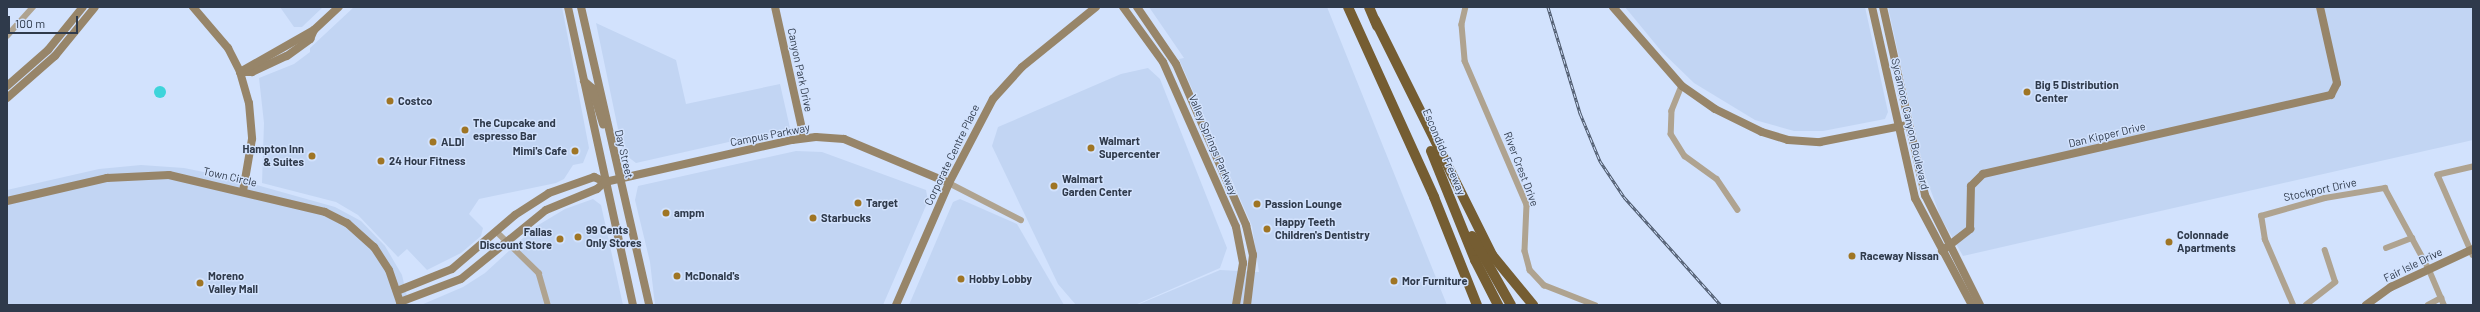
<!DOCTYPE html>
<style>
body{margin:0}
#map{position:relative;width:2480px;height:312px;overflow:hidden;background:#d2e2fd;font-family:Barlow,sans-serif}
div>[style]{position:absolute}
.built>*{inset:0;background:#c2d5f3}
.water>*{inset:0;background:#3ed4da}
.round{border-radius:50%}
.street>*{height:5.5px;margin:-2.75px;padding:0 2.75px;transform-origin:2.75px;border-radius:2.75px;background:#afa390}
.secondary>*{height:8px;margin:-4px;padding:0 4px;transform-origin:4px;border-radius:4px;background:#978569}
.highway>*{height:10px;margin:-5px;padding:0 5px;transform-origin:5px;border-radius:5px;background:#755d32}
.rail>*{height:3px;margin-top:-1.5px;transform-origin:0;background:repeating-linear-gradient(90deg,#d2e2fd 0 4.5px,#4a5669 0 9px);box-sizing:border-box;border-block:1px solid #4a5669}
.dots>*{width:11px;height:11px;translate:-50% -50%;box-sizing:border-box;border:2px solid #d2e2fd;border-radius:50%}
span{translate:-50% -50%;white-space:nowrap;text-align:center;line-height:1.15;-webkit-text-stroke:3px #d2e2fd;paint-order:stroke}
.street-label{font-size:11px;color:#2f3a4b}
.poi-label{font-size:11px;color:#2f3a4b;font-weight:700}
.left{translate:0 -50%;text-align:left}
.right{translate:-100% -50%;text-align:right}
.frame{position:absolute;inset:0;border:8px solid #2f3a4b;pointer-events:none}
.scale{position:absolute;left:8px;top:16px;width:70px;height:18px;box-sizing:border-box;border:2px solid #2f3a4b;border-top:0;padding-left:5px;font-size:12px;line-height:14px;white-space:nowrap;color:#2f3a4b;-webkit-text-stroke:3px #d2e2fd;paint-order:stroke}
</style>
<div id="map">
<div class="built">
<div style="clip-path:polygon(280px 7px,323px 7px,302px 27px,294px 27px)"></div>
<div style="clip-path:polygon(354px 7px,562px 7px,589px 148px,583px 163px,573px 165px,564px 179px,556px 183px,479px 199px,469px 214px,483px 228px,481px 236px,461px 253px,427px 270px,407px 249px,398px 257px,358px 215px,336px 202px,262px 183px,264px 123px,259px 78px,294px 64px,310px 52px,310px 48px)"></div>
<div style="clip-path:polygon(1149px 7px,1327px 7px,1447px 305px,1137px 305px,1220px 270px,1259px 272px,1252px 226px,1179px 59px,1184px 58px)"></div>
<div style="clip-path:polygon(1625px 7px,1865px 7px,1888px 112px,1885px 119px,1823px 131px,1794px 131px,1755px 120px,1694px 83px,1662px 52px)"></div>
<div style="clip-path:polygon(1888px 7px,2473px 7px,2473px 140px,1963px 256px,1941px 218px,1925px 175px)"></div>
<div style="clip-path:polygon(596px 23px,676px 60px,686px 104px,780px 84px,790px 128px,636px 163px,623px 153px)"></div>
<div style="clip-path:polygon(1148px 68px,1160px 79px,1227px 248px,1220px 268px,1135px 305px,1076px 305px,1058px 284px,992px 146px,998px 127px,1121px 74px)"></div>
<div style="clip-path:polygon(796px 151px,822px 152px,926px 190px,928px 201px,883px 305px,655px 305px,650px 262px,635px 200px,638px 186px)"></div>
<div style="clip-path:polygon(141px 165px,184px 168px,228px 177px,335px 207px,361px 221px,385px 246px,402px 275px,409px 305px,7px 305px,7px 190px,99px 169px)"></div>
<div style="clip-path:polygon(593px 199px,601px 205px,623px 305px,421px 305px,463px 287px,485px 273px,535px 227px,565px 209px)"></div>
<div style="clip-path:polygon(960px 199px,1017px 224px,1064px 305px,909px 305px,953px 202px)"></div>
</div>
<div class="water">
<div class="round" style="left:154px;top:86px;width:12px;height:12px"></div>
</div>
<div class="street">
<div style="left:1466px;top:7px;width:18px;rotate:103deg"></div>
<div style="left:1462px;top:25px;width:36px;rotate:85deg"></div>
<div style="left:1465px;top:61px;width:157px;rotate:66.7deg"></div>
<div style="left:1527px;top:205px;width:46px;rotate:92.5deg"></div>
<div style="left:1525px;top:251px;width:20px;rotate:75deg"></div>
<div style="left:1530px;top:270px;width:21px;rotate:47deg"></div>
<div style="left:1544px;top:285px;width:55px;rotate:21.4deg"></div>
<div style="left:7px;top:36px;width:39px;rotate:-48deg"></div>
<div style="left:1682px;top:86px;width:27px;rotate:112deg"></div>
<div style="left:1672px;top:111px;width:23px;rotate:92deg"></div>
<div style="left:1671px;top:134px;width:26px;rotate:58deg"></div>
<div style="left:1685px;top:156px;width:39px;rotate:36deg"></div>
<div style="left:1717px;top:179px;width:37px;rotate:56deg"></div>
<div style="left:2473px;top:167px;width:36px;rotate:167deg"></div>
<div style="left:2438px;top:175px;width:87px;rotate:66.4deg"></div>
<div style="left:949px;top:183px;width:81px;rotate:27.2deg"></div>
<div style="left:497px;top:232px;width:59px;rotate:44.3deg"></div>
<div style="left:539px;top:273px;width:33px;rotate:74deg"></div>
<div style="left:2386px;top:248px;width:28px;rotate:-21deg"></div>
<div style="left:2293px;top:305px;width:71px;rotate:-113.3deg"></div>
<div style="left:2265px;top:240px;width:24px;rotate:-99deg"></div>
<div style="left:2261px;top:216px;width:66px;rotate:-15.7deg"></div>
<div style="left:2325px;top:198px;width:61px;rotate:-9.5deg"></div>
<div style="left:2385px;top:188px;width:92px;rotate:61.5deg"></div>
<div style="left:2429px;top:269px;width:39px;rotate:67deg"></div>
<div style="left:2306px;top:305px;width:37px;rotate:-38deg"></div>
<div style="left:2335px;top:282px;width:33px;rotate:-108deg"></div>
<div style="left:2428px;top:305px;width:15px;rotate:-28deg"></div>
</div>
<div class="secondary">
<div style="left:193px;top:7px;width:54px;rotate:49.5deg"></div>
<div style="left:228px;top:48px;width:27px;rotate:63deg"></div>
<div style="left:240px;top:72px;width:32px;rotate:74deg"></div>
<div style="left:249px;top:103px;width:36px;rotate:85deg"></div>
<div style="left:252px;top:139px;width:53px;rotate:99.8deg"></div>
<div style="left:568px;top:7px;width:305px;rotate:77.7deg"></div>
<div style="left:581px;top:7px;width:306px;rotate:77.1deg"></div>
<div style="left:775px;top:7px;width:134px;rotate:77.5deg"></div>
<div style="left:1123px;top:7px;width:68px;rotate:54deg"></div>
<div style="left:1163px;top:62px;width:180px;rotate:66.1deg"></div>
<div style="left:1236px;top:227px;width:37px;rotate:79deg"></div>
<div style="left:1243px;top:263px;width:43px;rotate:99.5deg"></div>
<div style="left:1137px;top:7px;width:69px;rotate:55.6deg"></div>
<div style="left:1176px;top:64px;width:176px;rotate:66.5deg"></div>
<div style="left:1246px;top:225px;width:31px;rotate:77deg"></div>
<div style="left:1253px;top:255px;width:50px;rotate:96.8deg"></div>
<div style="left:1613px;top:7px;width:105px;rotate:48.9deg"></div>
<div style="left:1682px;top:86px;width:40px;rotate:34.9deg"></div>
<div style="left:1715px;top:109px;width:52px;rotate:26.1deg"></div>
<div style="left:1762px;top:132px;width:27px;rotate:17deg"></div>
<div style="left:1788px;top:140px;width:32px;rotate:4deg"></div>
<div style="left:1820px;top:142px;width:89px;rotate:-11.1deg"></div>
<div style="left:1872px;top:7px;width:196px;rotate:77.3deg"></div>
<div style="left:1915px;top:198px;width:121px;rotate:62deg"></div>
<div style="left:1883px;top:7px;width:193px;rotate:77.4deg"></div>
<div style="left:1925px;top:195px;width:123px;rotate:63.4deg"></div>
<div style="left:240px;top:72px;width:12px"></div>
<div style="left:252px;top:72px;width:38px;rotate:-25deg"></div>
<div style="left:287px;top:56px;width:29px;rotate:-36deg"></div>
<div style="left:310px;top:39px;width:10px;rotate:-66deg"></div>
<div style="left:314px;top:30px;width:34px;rotate:-43deg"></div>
<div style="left:240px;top:72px;width:85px;rotate:-29.6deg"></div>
<div style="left:584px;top:81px;width:11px;rotate:41deg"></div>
<div style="left:592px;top:88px;width:38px;rotate:73deg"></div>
<div style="left:7px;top:86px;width:55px;rotate:-41.3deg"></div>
<div style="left:48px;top:50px;width:55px;rotate:-50.9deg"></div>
<div style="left:7px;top:98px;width:64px;rotate:-41.2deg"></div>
<div style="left:55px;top:56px;width:63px;rotate:-50.8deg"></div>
<div style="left:7px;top:201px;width:103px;rotate:-13deg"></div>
<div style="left:107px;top:178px;width:62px;rotate:-2.8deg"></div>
<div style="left:169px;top:175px;width:160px;rotate:13.3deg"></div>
<div style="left:325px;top:212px;width:25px;rotate:27deg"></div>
<div style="left:347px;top:223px;width:36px;rotate:42deg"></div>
<div style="left:374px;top:247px;width:27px;rotate:57deg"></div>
<div style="left:389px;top:270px;width:37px;rotate:71deg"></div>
<div style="left:1942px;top:251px;width:36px;rotate:-38deg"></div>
<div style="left:1970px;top:229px;width:43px;rotate:-88.7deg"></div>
<div style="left:1971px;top:186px;width:17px;rotate:-45deg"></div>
<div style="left:1983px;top:174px;width:357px;rotate:-12.8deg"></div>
<div style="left:2331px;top:95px;width:13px;rotate:-63deg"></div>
<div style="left:2337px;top:83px;width:78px;rotate:-102.6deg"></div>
<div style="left:397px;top:291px;width:59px;rotate:-21.8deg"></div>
<div style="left:452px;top:269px;width:83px;rotate:-40.6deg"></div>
<div style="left:515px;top:215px;width:40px;rotate:-32.9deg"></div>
<div style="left:549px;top:193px;width:48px;rotate:-19.6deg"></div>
<div style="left:594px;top:177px;width:12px;rotate:24deg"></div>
<div style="left:400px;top:302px;width:65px;rotate:-20.7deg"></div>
<div style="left:461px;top:279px;width:109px;rotate:-39.1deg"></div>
<div style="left:546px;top:210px;width:55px;rotate:-22.4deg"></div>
<div style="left:597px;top:189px;width:11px;rotate:-41deg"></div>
<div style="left:605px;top:182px;width:192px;rotate:-12.7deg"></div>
<div style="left:792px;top:140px;width:24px;rotate:-7deg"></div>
<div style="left:816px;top:137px;width:28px;rotate:4deg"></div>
<div style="left:844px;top:139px;width:114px;rotate:22.7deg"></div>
<div style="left:896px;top:305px;width:133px;rotate:-66.5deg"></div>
<div style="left:949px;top:183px;width:95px;rotate:-62.4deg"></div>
<div style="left:993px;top:99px;width:43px;rotate:-47.8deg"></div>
<div style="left:1022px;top:67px;width:95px;rotate:-39deg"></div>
<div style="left:2366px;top:305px;width:31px;rotate:-36deg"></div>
<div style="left:2391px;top:287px;width:90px;rotate:-24.9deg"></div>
</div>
<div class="highway">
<div style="left:1348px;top:7px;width:209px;rotate:65.6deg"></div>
<div style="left:1434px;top:197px;width:116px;rotate:68.3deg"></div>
<div style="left:1369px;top:7px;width:21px;rotate:67deg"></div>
<div style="left:1375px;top:20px;width:263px;rotate:63.5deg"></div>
<div style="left:1492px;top:255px;width:65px;rotate:50.6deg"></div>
<div style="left:1431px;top:151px;width:118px;rotate:68deg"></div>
<div style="left:1475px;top:260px;width:51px;rotate:62.9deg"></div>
<div style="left:1472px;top:236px;width:79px;rotate:60.5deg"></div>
</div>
<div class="rail">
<div style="left:1548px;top:7px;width:111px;rotate:73.2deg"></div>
<div style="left:1580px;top:113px;width:52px;rotate:67.4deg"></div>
<div style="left:1600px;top:161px;width:43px;rotate:56.3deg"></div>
<div style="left:1624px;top:197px;width:145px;rotate:48.1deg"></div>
</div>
<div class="dots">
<div style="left:2027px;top:92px;background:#9f7524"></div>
<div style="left:390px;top:101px;background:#9f7524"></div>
<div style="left:465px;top:130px;background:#9f7524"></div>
<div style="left:433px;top:142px;background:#9f7524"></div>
<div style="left:1091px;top:148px;background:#9f7524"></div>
<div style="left:575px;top:151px;background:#9f7524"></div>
<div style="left:312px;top:156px;background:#9f7524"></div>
<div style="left:381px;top:161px;background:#9f7524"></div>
<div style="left:1054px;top:186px;background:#9f7524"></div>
<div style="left:858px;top:203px;background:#9f7524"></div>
<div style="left:1257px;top:204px;background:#9f7524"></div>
<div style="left:666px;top:213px;background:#9f7524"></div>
<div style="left:813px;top:218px;background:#9f7524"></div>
<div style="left:1267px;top:229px;background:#9f7524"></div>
<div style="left:578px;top:237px;background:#9f7524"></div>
<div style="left:560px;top:239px;background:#9f7524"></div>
<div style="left:2169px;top:242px;background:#9f7524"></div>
<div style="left:1852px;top:256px;background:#9f7524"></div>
<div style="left:677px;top:276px;background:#9f7524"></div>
<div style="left:961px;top:279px;background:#9f7524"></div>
<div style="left:1394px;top:281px;background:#9f7524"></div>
<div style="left:200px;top:283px;background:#9f7524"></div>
</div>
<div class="street-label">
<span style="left:800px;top:70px;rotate:78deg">Canyon Park Drive</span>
<span style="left:1910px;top:124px;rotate:77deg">Sycamore Canyon Boulevard</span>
<span style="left:770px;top:135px;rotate:-11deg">Campus Parkway</span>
<span style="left:2107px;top:135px;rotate:-13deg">Dan Kipper Drive</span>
<span style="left:1213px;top:145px;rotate:67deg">Valley Springs Parkway</span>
<span style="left:1444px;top:152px;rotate:67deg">Escondido Freeway</span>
<span style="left:624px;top:154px;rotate:77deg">Day Street</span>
<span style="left:952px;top:155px;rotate:-64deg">Corporate Centre Place</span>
<span style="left:1521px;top:169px;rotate:69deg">River Crest Drive</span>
<span style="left:230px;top:177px;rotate:13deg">Town Circle</span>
<span style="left:2320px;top:190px;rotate:-12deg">Stockport Drive</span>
<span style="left:2413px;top:265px;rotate:-26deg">Fair Isle Drive</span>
</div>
<div class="poi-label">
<span class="left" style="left:2035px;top:92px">Big 5 Distribution<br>Center</span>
<span class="left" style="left:398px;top:101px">Costco</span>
<span class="left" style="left:473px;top:130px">The Cupcake and<br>espresso Bar</span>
<span class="left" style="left:441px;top:142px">ALDI</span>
<span class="left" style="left:1099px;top:148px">Walmart<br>Supercenter</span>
<span class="right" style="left:304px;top:156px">Hampton Inn<br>&amp; Suites</span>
<span class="right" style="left:567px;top:151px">Mimi's Cafe</span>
<span class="left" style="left:389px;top:161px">24 Hour Fitness</span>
<span class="left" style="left:1062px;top:186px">Walmart<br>Garden Center</span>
<span class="left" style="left:866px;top:203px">Target</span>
<span class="left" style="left:1265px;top:204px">Passion Lounge</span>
<span class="left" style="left:674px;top:213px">ampm</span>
<span class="left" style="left:821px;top:218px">Starbucks</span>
<span class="left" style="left:1275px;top:229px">Happy Teeth<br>Children's Dentistry</span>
<span class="left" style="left:586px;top:237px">99 Cents<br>Only Stores</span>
<span class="right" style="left:552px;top:239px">Fallas<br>Discount Store</span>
<span class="left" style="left:2177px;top:242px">Colonnade<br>Apartments</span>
<span class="left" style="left:1860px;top:256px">Raceway Nissan</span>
<span class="left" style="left:685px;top:276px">McDonald's</span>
<span class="left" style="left:208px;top:283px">Moreno<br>Valley Mall</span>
<span class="left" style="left:969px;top:279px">Hobby Lobby</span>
<span class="left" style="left:1402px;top:281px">Mor Furniture</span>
</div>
<div class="frame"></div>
<div class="scale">100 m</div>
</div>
